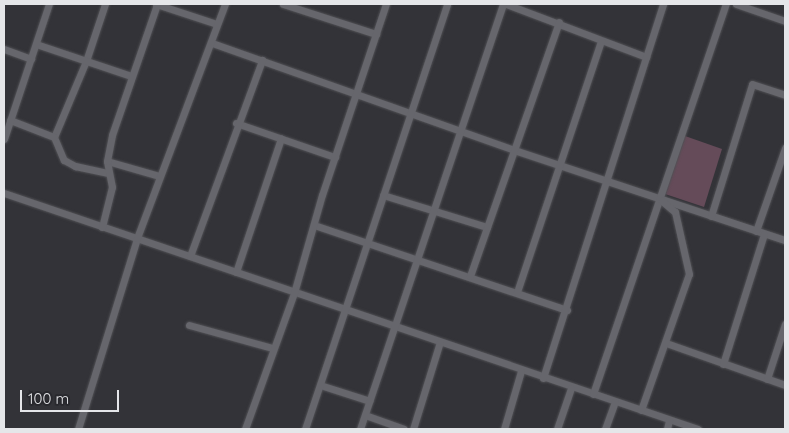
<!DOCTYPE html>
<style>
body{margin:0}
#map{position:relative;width:789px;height:433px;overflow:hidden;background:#333338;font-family:Quicksand,sans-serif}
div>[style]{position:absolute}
.green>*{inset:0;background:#654b59}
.roads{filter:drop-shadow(0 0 1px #505054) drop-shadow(0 0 1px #505054)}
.minor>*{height:7px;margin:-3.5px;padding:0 3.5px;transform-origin:3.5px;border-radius:3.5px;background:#66666c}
span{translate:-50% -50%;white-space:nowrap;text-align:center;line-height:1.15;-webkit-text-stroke:4.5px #29292e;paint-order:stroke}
.frame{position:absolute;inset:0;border:5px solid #e5e6e9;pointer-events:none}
.scale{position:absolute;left:20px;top:390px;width:99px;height:22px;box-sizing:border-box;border:2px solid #e5e6e9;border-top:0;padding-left:6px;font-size:15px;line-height:18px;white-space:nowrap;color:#e5e6e9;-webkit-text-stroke:4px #29292e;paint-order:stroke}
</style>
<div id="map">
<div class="green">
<div style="clip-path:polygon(685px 136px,722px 149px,704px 207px,665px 194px)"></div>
</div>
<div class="roads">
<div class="minor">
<div style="left:105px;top:4px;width:60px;rotate:108.4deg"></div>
<div style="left:86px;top:61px;width:82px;rotate:112.8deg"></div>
<div style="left:54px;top:137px;width:25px;rotate:67deg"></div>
<div style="left:64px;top:160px;width:13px;rotate:29deg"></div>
<div style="left:75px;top:166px;width:34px;rotate:12deg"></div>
<div style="left:156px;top:4px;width:64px;rotate:18.2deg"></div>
<div style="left:283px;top:4px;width:98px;rotate:17.9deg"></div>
<div style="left:506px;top:4px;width:150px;rotate:20.7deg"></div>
<div style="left:736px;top:4px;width:52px;rotate:19.1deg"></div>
<div style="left:212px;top:43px;width:320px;rotate:19.5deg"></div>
<div style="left:514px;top:150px;width:286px;rotate:18.4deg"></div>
<div style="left:36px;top:44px;width:100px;rotate:18.6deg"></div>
<div style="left:4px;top:49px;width:29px;rotate:20deg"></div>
<div style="left:10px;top:120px;width:47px;rotate:21.1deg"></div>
<div style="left:236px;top:123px;width:105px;rotate:19deg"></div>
<div style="left:4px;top:139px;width:142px;rotate:-71.6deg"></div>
<div style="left:107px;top:161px;width:54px;rotate:16.1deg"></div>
<div style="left:4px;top:193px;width:733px;rotate:18.78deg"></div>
<div style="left:383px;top:195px;width:109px;rotate:17.1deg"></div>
<div style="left:711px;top:216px;width:138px;rotate:-72.7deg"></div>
<div style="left:752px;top:84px;width:35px;rotate:18deg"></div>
<div style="left:314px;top:225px;width:267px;rotate:18.6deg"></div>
<div style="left:102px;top:227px;width:41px;rotate:-76deg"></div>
<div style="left:112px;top:187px;width:26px;rotate:-101deg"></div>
<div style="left:107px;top:161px;width:26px;rotate:-79deg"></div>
<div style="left:112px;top:135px;width:139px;rotate:-71deg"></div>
<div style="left:756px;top:231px;width:88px;rotate:-70.7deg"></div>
<div style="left:190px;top:256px;width:209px;rotate:-69.8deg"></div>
<div style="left:236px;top:272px;width:141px;rotate:-71.4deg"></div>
<div style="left:470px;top:276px;width:269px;rotate:-70.7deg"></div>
<div style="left:517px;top:292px;width:265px;rotate:-71.5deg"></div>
<div style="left:189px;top:325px;width:86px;rotate:15.5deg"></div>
<div style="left:666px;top:343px;width:126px;rotate:19.4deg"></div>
<div style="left:723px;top:364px;width:136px;rotate:-72.5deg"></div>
<div style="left:543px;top:378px;width:393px;rotate:-72.2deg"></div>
<div style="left:767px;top:379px;width:58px;rotate:-71.9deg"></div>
<div style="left:320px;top:385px;width:52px;rotate:17.7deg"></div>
<div style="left:593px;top:394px;width:412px;rotate:-71.2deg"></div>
<div style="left:641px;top:410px;width:144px;rotate:-70.6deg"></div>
<div style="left:689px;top:274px;width:64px;rotate:-102.7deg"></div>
<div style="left:675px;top:212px;width:17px;rotate:-140deg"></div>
<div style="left:365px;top:415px;width:41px;rotate:19.7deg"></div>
<div style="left:78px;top:429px;width:200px;rotate:-72.8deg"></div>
<div style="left:137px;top:238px;width:250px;rotate:-69.4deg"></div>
<div style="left:245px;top:429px;width:145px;rotate:-70.2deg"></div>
<div style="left:294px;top:293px;width:102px;rotate:-74.1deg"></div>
<div style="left:322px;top:195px;width:201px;rotate:-71.5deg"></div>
<div style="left:305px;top:429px;width:448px;rotate:-71.5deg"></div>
<div style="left:360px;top:429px;width:448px;rotate:-71.4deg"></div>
<div style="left:413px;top:429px;width:91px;rotate:-72.8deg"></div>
<div style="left:504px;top:429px;width:60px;rotate:-73.7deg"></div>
<div style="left:557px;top:429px;width:43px;rotate:-71.1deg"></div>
<div style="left:605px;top:429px;width:29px;rotate:-70deg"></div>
<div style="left:667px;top:429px;width:9px;rotate:-77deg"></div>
</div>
</div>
<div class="frame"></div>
<div class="scale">100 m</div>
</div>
